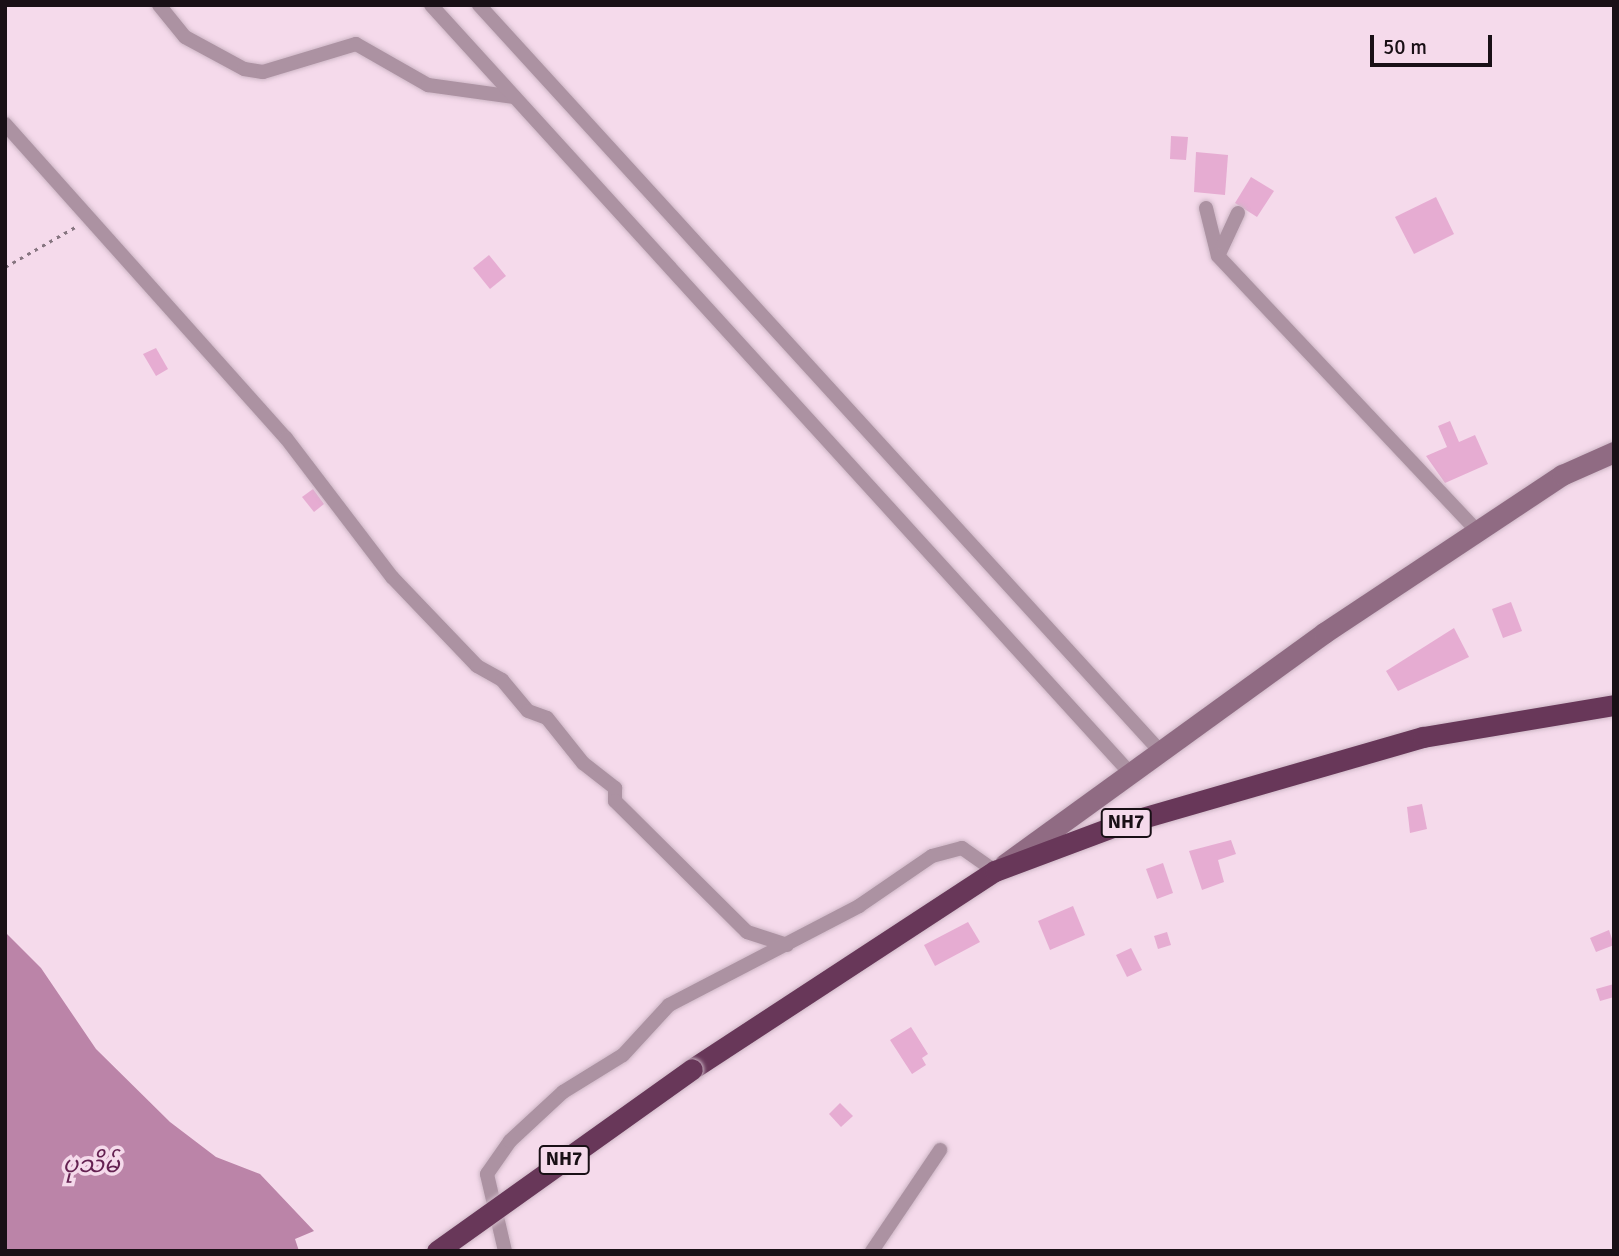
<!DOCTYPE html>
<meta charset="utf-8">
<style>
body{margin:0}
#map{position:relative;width:1619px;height:1256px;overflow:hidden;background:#f5daeb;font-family:Signika,"Noto Sans Myanmar",sans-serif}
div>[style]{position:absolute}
.water>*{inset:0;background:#bb84a8}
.building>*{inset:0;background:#e6acd2}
.path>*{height:2.5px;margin-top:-1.25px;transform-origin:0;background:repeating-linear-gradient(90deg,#867580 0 3.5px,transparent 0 8.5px)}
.roads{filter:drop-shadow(0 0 2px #cdb6c5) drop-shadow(0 0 2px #cdb6c5)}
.street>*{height:14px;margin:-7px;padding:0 7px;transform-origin:7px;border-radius:7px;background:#ac92a2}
.secondary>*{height:21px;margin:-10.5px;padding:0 10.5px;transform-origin:10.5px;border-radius:10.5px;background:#906b83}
.highway>*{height:21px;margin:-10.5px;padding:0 10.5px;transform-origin:10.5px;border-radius:10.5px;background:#683759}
.bridges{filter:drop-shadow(0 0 2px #cdb6c5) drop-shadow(0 0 2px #cdb6c5)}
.highway-bridge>*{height:21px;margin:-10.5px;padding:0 10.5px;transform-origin:10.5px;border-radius:10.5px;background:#683759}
span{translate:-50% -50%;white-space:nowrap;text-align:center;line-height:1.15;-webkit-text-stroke:7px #f5daeb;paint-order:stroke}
.shield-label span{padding:2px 5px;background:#f5daeb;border:2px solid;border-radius:5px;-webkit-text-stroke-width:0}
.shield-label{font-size:19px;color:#191016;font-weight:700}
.water-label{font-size:23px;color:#642151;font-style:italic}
.frame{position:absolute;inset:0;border:7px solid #191016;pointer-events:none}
.scale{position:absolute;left:1370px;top:35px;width:122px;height:32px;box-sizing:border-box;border:4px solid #191016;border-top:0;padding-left:9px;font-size:21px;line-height:24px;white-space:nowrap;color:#191016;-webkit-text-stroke:5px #f5daeb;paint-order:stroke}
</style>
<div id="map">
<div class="water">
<div style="clip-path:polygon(5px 932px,41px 968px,96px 1049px,170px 1122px,216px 1157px,260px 1174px,314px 1231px,295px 1239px,299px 1251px,5px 1251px)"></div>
</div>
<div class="building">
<div style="clip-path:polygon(1171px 136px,1188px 137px,1186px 160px,1170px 159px)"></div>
<div style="clip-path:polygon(1196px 152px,1228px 155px,1225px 195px,1194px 192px)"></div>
<div style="clip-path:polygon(1251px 177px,1274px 191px,1257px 217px,1235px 203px)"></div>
<div style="clip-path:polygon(1436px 197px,1454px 234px,1414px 254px,1395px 217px)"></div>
<div style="clip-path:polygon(489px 255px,506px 276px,490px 289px,473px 268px)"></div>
<div style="clip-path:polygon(156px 348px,168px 369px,156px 376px,143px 354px)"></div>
<div style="clip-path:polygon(1450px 421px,1459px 442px,1475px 435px,1488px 464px,1445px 483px,1426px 456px,1447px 447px,1438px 426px)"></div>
<div style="clip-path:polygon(313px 489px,324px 504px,314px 512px,302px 497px)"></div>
<div style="clip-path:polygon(1511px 602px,1522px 631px,1503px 638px,1492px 609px)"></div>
<div style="clip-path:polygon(1454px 628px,1469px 657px,1398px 691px,1386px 671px)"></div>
<div style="clip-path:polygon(1422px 804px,1427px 829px,1410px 833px,1407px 807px)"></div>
<div style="clip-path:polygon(1231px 840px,1236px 854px,1218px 860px,1224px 882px,1202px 890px,1189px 851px)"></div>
<div style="clip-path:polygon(1163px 863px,1173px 893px,1157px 899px,1146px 869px)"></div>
<div style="clip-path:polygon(1073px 906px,1085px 935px,1050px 950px,1038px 921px)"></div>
<div style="clip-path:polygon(968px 922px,980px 942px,935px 966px,924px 945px)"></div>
<div style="clip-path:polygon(1609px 930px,1614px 945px,1596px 952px,1590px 938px)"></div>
<div style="clip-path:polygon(1167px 932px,1171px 945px,1158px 949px,1154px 936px)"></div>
<div style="clip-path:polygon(1131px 948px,1142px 970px,1127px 977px,1116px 955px)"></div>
<div style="clip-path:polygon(1614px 984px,1614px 997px,1600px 1001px,1596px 989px)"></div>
<div style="clip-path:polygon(911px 1027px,928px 1054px,922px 1058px,926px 1065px,912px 1074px,890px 1040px)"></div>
<div style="clip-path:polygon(840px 1103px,853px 1116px,841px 1127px,829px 1114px)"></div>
</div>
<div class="path">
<div style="left:5px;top:267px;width:83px;rotate:-29.7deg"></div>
</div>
<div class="roads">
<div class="street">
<div style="left:159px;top:5px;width:41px;rotate:50.9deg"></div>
<div style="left:185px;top:37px;width:67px;rotate:28.5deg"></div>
<div style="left:244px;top:69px;width:19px;rotate:9deg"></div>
<div style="left:263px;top:72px;width:97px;rotate:-16.8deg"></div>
<div style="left:356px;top:44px;width:83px;rotate:29.7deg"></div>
<div style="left:428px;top:85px;width:87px;rotate:7.9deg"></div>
<div style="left:431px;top:5px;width:1038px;rotate:47.69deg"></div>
<div style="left:479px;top:5px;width:1010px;rotate:47.61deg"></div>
<div style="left:5px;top:124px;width:421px;rotate:48.2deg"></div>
<div style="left:286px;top:438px;width:175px;rotate:52.7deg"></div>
<div style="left:392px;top:577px;width:123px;rotate:46.3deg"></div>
<div style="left:477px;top:666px;width:29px;rotate:29deg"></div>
<div style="left:502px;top:680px;width:40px;rotate:50deg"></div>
<div style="left:528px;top:711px;width:20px;rotate:20deg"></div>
<div style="left:547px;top:718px;width:58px;rotate:51.3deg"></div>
<div style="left:583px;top:763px;width:41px;rotate:38deg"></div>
<div style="left:615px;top:788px;width:13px;rotate:90deg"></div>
<div style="left:615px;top:801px;width:186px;rotate:44.8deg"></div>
<div style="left:747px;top:932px;width:42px;rotate:18deg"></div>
<div style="left:1206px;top:208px;width:49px;rotate:76deg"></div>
<div style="left:1238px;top:213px;width:47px;rotate:114.9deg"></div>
<div style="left:1218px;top:256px;width:378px;rotate:46.7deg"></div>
<div style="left:505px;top:1251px;width:79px;rotate:-103.2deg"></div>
<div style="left:487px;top:1174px;width:40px;rotate:-55.1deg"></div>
<div style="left:510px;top:1141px;width:72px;rotate:-42.8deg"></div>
<div style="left:563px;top:1092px;width:70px;rotate:-31.7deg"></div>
<div style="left:623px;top:1055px;width:68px;rotate:-47.4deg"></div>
<div style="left:669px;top:1005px;width:214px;rotate:-27.5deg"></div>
<div style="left:859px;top:906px;width:88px;rotate:-34.4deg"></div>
<div style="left:932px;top:856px;width:31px;rotate:-15deg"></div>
<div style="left:962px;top:848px;width:40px;rotate:34.9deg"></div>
<div style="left:872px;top:1251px;width:122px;rotate:-56deg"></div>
</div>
<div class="secondary">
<div style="left:1005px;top:864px;width:394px;rotate:-35.9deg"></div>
<div style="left:1324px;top:633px;width:286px;rotate:-33.6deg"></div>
<div style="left:1562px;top:475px;width:57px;rotate:-23.9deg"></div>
</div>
<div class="highway">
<div style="left:692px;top:1069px;width:362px;rotate:-33.2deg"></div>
<div style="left:995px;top:871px;width:131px;rotate:-20.5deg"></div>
<div style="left:1118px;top:825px;width:317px;rotate:-16.1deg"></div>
<div style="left:1423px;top:737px;width:194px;rotate:-9.5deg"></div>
</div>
</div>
<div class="bridges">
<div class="highway-bridge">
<div style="left:437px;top:1251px;width:313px;rotate:-35.5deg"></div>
</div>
</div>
<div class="shield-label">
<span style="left:1126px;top:823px">NH7</span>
<span style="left:564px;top:1160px">NH7</span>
</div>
<div class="water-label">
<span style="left:91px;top:1165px">ပုသိမ်</span>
</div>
<div class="frame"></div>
<div class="scale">50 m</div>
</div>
